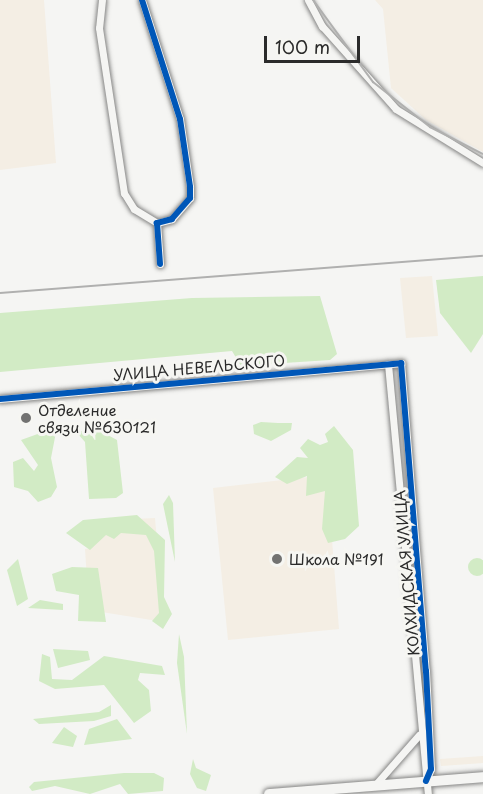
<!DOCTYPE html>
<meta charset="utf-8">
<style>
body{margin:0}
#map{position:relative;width:483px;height:794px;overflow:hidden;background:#f5f5f3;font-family:"Playpen Sans",sans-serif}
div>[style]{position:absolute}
.built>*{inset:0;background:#f4eee4}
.green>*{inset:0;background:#d2ebc5}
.round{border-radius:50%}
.roads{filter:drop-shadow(0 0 2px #868685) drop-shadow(0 0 2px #868685)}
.street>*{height:7px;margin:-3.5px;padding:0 3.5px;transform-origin:3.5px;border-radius:3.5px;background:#f5f5f3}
.secondary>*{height:10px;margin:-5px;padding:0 5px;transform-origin:5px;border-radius:5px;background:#f5f5f3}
.rail>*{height:2px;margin:-1px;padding:0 1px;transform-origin:1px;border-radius:1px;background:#b0b0af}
.cycleway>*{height:6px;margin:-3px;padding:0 3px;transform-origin:3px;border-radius:3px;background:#0057b8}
.dots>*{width:16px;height:16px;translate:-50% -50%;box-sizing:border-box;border:3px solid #f6f6f2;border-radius:50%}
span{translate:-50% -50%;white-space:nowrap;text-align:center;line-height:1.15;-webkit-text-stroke:6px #f6f6f2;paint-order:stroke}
.street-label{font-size:15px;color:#2b2b2b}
.poi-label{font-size:15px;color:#2b2b2b}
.left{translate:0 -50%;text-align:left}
.scale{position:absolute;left:264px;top:36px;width:96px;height:27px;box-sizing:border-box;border:3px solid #2b2b2b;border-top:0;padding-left:8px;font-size:18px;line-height:21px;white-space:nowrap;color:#2b2b2b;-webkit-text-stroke:4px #f6f6f2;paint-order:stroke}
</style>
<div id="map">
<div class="built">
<div style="clip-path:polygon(0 0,44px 0,56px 163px,0 170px)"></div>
<div style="clip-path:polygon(375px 0,483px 0,483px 152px,426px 120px,391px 88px,383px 9px)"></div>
<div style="clip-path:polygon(432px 276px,438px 336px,406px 338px,400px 278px)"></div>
<div style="clip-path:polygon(327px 475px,339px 629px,228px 640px,213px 488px)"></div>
<div style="clip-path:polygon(155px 518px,164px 622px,89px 610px,85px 549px,92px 548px,90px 521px)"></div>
<div style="clip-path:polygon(483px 756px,483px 763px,441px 766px,440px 759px)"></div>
</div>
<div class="green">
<div style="clip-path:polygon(483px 276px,483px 334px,471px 353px,440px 313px,436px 280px)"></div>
<div style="clip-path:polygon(320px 296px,337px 354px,330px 360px,241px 366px,232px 351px,0 372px,0 313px,192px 298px)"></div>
<div style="clip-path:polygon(261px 422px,278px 423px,292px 423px,291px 430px,271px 441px,254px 434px,253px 425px)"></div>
<div style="clip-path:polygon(89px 425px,117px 440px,123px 493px,116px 498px,89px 499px,85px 442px,78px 434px)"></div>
<div style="clip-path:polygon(334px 426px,353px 450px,359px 526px,345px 539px,328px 543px,322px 529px,325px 491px,306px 496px,307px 476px,287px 484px,275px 477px,297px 457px,308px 458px,300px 448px,308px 439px,320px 445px,328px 442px,325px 434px)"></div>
<div style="clip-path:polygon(57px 427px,51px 458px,57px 487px,51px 497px,38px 502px,28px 491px,14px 487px,13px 462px,23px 458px,34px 471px,38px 465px,21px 440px)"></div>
<div style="clip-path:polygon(169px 495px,173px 503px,175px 562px,163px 504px)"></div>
<div style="clip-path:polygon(137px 515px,165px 540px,164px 597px,172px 614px,163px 629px,152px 621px,159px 613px,154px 551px,146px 535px,121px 533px,114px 539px,106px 535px,90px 550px,66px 533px,83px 520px)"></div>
<div class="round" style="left:468px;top:558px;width:18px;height:18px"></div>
<div style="clip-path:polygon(18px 559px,28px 599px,17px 606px,7px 570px)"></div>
<div style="clip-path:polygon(72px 567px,98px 568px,106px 622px,78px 621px,79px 595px,56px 591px,52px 574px)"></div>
<div style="clip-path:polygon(40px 600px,63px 604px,63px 610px,28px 608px)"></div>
<div style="clip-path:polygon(179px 634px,184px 657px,187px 734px,177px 663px)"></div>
<div style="clip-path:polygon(53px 649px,88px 651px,90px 660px,58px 668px)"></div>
<div style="clip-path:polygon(42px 654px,50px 657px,52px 679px,72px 680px,104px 656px,162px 666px,165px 675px,140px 673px,138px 680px,149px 690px,151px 711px,134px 723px,104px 685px,55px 689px,39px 681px)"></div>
<div style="clip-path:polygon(111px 705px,111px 716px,94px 721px,39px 724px,33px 719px,99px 712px)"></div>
<div style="clip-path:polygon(117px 719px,132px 739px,84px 745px,89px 729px)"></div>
<div style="clip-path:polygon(64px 727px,77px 736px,73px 747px,52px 743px)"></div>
<div style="clip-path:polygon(193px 759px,196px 768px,211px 775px,206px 791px,197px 788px,190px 774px)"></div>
<div style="clip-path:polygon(124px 773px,154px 773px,164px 778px,163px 791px,128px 794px,120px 784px,90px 794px,55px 786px,32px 791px,29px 787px,34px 782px)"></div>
</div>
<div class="roads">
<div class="street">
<div style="left:102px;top:0;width:28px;rotate:96deg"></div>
<div style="left:99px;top:28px;width:167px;rotate:81.4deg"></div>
<div style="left:124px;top:193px;width:19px;rotate:58deg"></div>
<div style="left:134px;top:209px;width:27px;rotate:31deg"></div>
<div style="left:142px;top:0;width:125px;rotate:72.3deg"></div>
<div style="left:180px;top:119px;width:69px;rotate:81.6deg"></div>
<div style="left:190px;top:187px;width:11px;rotate:90deg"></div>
<div style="left:190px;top:198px;width:28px;rotate:131deg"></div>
<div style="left:172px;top:219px;width:16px;rotate:165deg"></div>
<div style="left:157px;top:223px;width:41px;rotate:85.8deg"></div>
<div style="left:308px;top:0;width:30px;rotate:62deg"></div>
<div style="left:322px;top:26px;width:111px;rotate:48.3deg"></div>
<div style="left:396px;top:109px;width:102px;rotate:31.8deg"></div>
<div style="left:388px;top:364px;width:432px;rotate:84.7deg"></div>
<div style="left:0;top:399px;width:403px;rotate:-5.1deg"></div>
<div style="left:401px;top:363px;width:309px;rotate:85.4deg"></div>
<div style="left:426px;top:671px;width:98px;rotate:87.1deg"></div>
<div style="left:431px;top:769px;width:13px;rotate:113deg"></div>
<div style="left:375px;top:785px;width:67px;rotate:-48.7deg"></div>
</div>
<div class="secondary">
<div style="left:269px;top:794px;width:215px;rotate:-4.5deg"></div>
</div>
</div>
<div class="rail">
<div style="left:313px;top:0;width:102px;rotate:53.8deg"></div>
<div style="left:373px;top:82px;width:73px;rotate:38.3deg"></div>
<div style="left:430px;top:127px;width:59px;rotate:27deg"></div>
<div style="left:0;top:293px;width:484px;rotate:-4.4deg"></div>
</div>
<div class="cycleway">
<div style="left:142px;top:0;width:125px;rotate:72.3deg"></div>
<div style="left:180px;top:119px;width:69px;rotate:81.6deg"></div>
<div style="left:190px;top:187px;width:11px;rotate:90deg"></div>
<div style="left:190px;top:198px;width:28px;rotate:131deg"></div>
<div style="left:172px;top:219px;width:16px;rotate:165deg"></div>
<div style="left:157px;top:223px;width:41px;rotate:85.8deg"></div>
<div style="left:0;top:399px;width:403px;rotate:-5.1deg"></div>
<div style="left:401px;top:363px;width:309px;rotate:85.4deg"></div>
<div style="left:426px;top:671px;width:98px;rotate:87.1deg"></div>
<div style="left:431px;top:769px;width:13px;rotate:113deg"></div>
</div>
<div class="dots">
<div style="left:26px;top:418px;background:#727271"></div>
<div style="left:277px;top:559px;background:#727271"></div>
</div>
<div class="street-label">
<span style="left:199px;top:367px;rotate:-5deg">УЛИЦА НЕВЕЛЬСКОГО</span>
<span style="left:406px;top:573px;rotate:-95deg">КОЛХИДСКАЯ УЛИЦА</span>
</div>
<div class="poi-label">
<span class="left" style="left:38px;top:418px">Отделение<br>связи №630121</span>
<span class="left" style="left:289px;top:559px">Школа №191</span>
</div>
<div class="scale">100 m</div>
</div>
